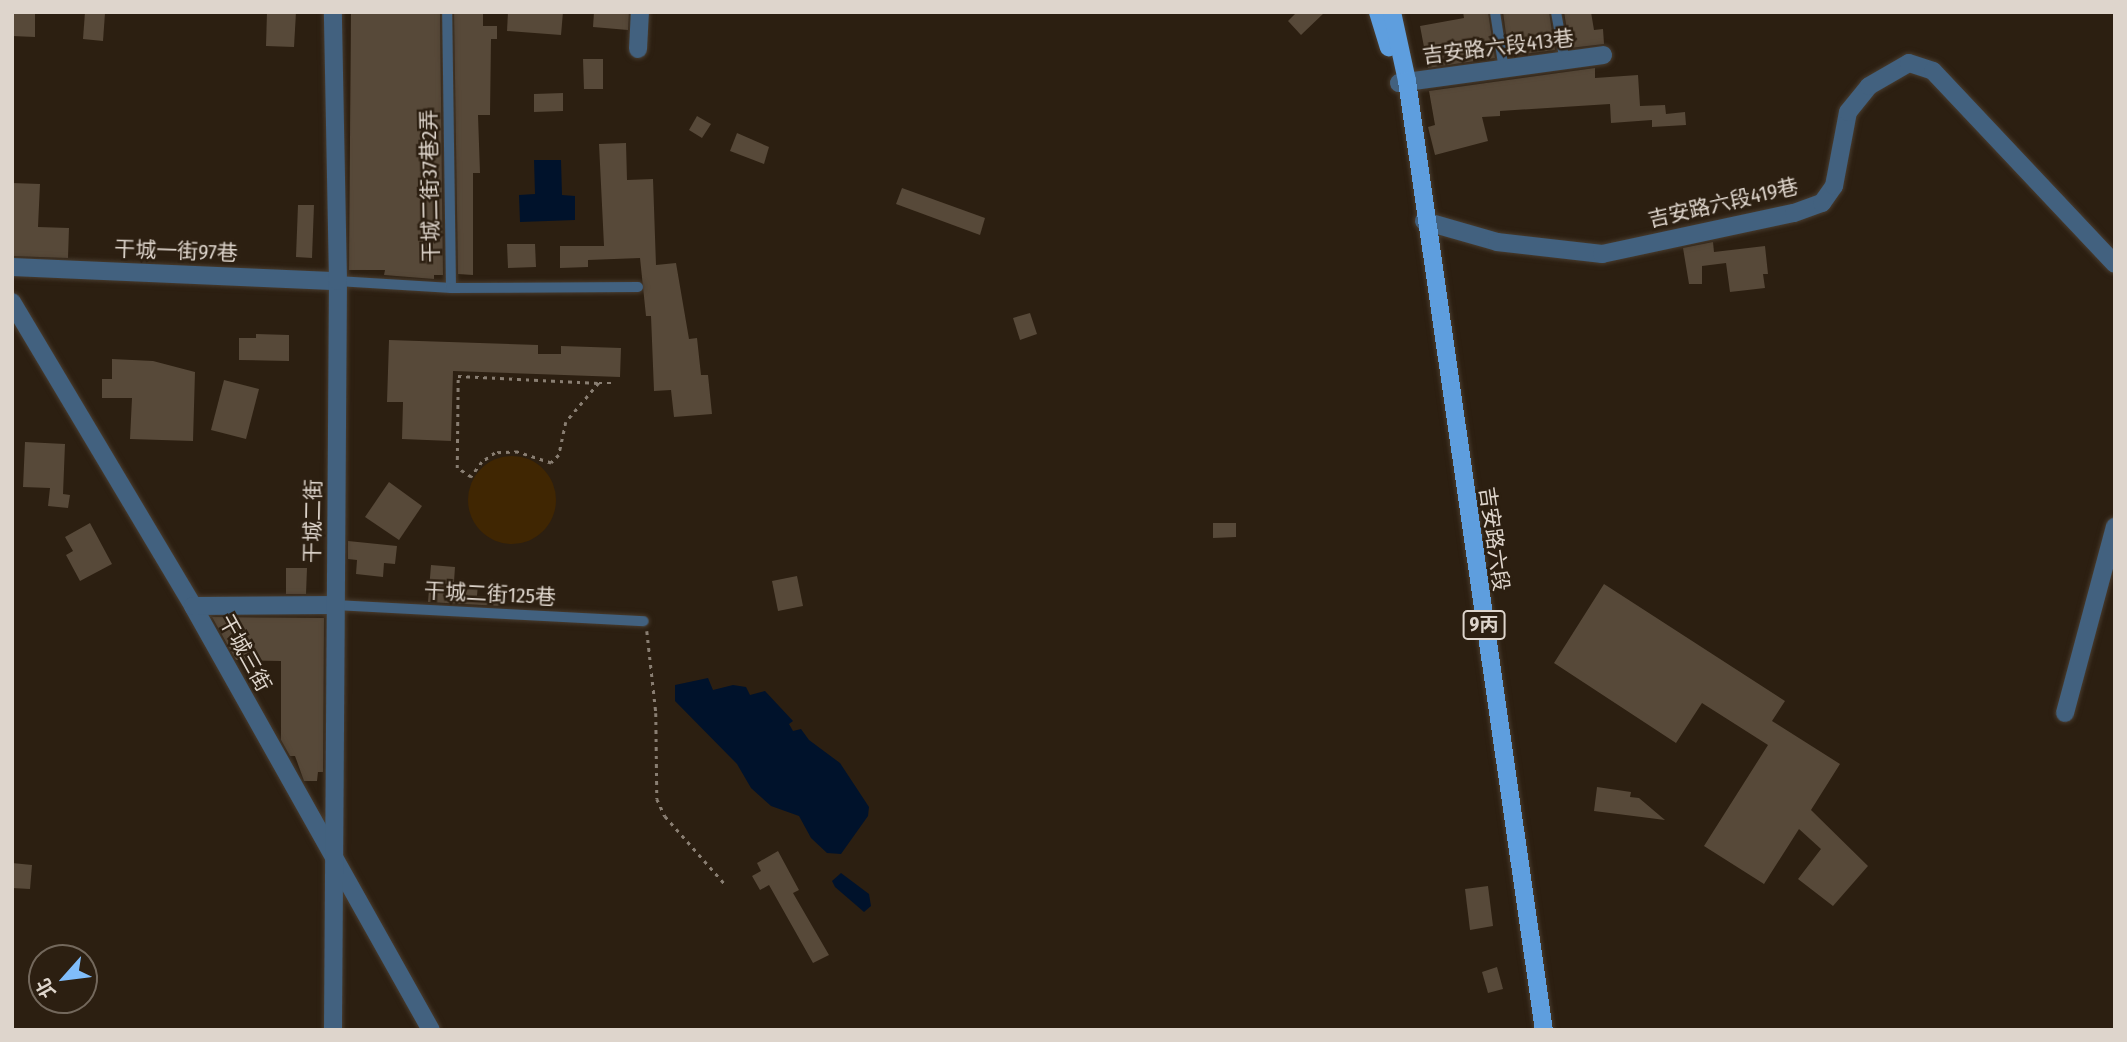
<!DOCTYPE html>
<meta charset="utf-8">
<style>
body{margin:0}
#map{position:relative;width:2127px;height:1042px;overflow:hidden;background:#2c1f11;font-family:"Fira Sans Condensed","Noto Sans TC",sans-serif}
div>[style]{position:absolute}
.green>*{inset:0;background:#402602}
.round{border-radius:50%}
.water>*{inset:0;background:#00122b}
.building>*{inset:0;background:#574939}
.path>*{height:2.5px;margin-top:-1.25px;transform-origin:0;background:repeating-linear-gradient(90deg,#897e72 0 3.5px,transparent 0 8.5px)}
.roads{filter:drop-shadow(0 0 2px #483c2f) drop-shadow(0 0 2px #483c2f)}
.lane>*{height:10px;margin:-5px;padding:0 5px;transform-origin:5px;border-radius:5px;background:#42617f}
.street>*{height:18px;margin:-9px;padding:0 9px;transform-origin:9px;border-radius:9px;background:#42617f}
.primary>*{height:18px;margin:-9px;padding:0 9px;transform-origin:9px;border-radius:9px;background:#5e9ede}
span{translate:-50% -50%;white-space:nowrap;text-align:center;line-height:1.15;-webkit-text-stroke:5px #2c1f11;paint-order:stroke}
.shield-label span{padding:2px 5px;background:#2c1f11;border:2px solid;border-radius:5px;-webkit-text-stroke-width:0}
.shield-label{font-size:19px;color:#ded5cc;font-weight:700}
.street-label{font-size:21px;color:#ded5cc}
.frame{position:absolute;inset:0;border:14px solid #ded5cc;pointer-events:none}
.north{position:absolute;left:28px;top:944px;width:70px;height:70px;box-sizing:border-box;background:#2c1f11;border:2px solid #73685c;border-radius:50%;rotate:242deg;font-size:19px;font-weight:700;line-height:28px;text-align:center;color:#ded5cc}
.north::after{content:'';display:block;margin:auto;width:24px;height:32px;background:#80bdfa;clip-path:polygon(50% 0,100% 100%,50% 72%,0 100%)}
</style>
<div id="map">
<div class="green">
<div class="round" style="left:468px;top:456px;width:88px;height:88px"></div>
</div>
<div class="water">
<div style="clip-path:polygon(534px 160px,561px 160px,562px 195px,575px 196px,575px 220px,520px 222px,519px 195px,535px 194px)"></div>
<div style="clip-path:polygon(708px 678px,713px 690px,733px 685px,746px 687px,750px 695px,765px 691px,793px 721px,789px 724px,793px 731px,801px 729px,809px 740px,840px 763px,869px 807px,868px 816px,841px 854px,827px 853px,811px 838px,799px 816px,771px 806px,751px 788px,737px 764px,675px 701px,675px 685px)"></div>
<div style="clip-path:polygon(841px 873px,869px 894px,871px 906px,864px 912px,835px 887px,832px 881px)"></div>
</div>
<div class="building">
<div style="clip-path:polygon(12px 12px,35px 12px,35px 37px,12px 36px)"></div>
<div style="clip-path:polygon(85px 12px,105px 13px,103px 41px,83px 39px)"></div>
<div style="clip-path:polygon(267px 12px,296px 12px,294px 47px,266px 46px)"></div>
<div style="clip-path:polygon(351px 12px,440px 12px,443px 275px,434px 275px,434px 279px,384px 275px,385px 270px,349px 270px)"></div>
<div style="clip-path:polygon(454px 12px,483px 12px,483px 26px,497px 26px,497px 39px,491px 39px,490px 115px,478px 115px,480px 173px,473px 173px,473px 275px,458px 274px)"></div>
<div style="clip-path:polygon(508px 12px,563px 12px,561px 35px,507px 31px)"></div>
<div style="clip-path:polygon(594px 12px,629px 12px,628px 30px,593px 27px)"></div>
<div style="clip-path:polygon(1297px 12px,1325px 12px,1301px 35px,1288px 21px)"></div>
<div style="clip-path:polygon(1463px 12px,1488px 12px,1495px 58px,1428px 68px,1420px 26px,1464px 18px)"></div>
<div style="clip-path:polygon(1503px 12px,1549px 12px,1555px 50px,1509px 56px)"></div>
<div style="clip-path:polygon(1564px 12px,1591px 12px,1594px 30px,1603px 29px,1604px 44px,1570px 48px)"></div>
<div style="clip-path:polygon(583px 59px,603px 59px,603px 89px,584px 89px)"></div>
<div style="clip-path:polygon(1595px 68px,1595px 78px,1638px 75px,1640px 106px,1665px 105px,1666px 114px,1685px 112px,1686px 125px,1652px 127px,1652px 120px,1611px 123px,1610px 104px,1500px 111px,1500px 116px,1482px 117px,1488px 141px,1435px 155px,1428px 127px,1435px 125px,1429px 91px)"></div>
<div style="clip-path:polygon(563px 93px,563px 111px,534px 112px,534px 94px)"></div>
<div style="clip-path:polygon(697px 116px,711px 124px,702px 138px,689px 130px)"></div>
<div style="clip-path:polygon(737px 133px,769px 147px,764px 164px,730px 151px)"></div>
<div style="clip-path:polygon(626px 143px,627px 180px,653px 179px,656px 265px,676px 263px,689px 339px,697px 338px,701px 375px,708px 375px,712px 414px,674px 417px,671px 390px,654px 391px,651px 316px,646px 316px,640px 258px,588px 260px,588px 267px,560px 268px,560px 246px,604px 246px,599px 144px)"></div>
<div style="clip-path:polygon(12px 183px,40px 184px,38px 227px,69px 228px,68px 258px,12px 256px)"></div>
<div style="clip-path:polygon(902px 188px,985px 218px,980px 235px,896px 204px)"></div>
<div style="clip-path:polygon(298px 205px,314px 205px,312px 258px,296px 257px)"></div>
<div style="clip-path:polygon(1713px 242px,1714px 252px,1765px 246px,1768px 274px,1763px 274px,1765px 288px,1730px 292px,1726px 263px,1702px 266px,1702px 284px,1689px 284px,1683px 248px)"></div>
<div style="clip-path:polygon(507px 244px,535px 244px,536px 267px,508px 268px)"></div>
<div style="clip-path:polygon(1030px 313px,1037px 334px,1020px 340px,1013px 318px)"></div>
<div style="clip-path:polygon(256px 334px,289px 335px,289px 361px,239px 360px,239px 338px,256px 338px)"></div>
<div style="clip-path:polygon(389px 340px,538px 345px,538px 354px,561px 354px,561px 346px,621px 348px,620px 377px,453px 371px,451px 441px,402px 439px,403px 402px,387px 402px)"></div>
<div style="clip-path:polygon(112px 359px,153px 361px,195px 372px,193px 441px,130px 439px,132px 398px,102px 398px,102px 379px,112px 379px)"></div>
<div style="clip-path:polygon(224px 380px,259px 389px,246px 439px,211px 430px)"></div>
<div style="clip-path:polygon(25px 442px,65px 444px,63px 494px,70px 495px,68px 508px,48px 506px,50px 488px,23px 487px)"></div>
<div style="clip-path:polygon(389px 482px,422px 506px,399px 540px,365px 517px)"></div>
<div style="clip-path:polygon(90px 523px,112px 564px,80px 581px,66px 555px,73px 551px,65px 537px)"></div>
<div style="clip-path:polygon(1213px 523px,1236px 523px,1236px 537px,1213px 538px)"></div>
<div style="clip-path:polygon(348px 541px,397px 546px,395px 564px,384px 563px,383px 577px,356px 574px,357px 560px,348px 559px)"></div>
<div style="clip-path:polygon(431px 565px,455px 567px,454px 582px,478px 584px,477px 596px,501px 598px,500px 606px,428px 602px)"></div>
<div style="clip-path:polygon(286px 568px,307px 568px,306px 594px,286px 594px)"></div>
<div style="clip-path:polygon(797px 576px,803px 606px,778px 611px,772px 581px)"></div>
<div style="clip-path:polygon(1604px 584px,1785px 701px,1772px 721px,1840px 764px,1811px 810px,1868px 866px,1833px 906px,1798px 879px,1821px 849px,1799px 829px,1764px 884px,1704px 846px,1768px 745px,1702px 703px,1676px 743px,1554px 663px)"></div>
<div style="clip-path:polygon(212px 617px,324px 618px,323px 772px,318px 772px,317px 781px,304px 781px,295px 756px,290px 756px,281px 740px,281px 661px,236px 660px)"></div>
<div style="clip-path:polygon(1597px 787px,1631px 792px,1630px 797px,1639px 798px,1665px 820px,1594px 811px)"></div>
<div style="clip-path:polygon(778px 851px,799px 890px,793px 893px,829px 955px,813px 963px,769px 885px,760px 890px,752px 876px,761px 871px,757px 863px)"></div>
<div style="clip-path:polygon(12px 863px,32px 865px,30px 889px,12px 888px)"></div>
<div style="clip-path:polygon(1488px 886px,1493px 926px,1470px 930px,1465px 889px)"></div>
<div style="clip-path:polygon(1497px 967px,1503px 989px,1488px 993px,1482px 972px)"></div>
</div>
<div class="path">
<div style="left:599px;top:383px;width:51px;rotate:130.2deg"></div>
<div style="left:566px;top:422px;width:34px;rotate:102deg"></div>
<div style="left:559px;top:455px;width:11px;rotate:135deg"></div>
<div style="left:551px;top:463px;width:35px;rotate:-162deg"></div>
<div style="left:518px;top:452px;width:23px;rotate:178deg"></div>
<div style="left:495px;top:453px;width:16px;rotate:145deg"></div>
<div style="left:482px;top:462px;width:19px;rotate:126deg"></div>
<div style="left:471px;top:477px;width:17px;rotate:-147deg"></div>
<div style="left:457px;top:468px;width:92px;rotate:-89.4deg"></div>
<div style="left:458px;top:376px;width:141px;rotate:2.8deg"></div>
<div style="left:599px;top:383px;width:13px"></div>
<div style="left:647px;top:631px;width:82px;rotate:83.7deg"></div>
<div style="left:656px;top:713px;width:86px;rotate:89.3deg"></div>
<div style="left:657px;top:799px;width:19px;rotate:65deg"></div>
<div style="left:665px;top:816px;width:89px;rotate:48.6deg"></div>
</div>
<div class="roads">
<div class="lane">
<div style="left:1495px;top:12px;width:59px;rotate:81.2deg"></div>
<div style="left:1556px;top:12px;width:51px;rotate:79.8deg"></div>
<div style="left:338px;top:281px;width:113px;rotate:3.5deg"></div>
<div style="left:451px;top:288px;width:276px;rotate:-90.8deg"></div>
<div style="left:451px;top:288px;width:187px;rotate:-0.3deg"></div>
<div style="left:335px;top:605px;width:309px;rotate:3deg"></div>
</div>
<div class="street">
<div style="left:638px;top:49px;width:37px;rotate:-87deg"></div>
<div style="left:1399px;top:83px;width:206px;rotate:-7.8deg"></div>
<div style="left:1424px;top:221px;width:76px;rotate:16deg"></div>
<div style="left:1497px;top:242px;width:106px;rotate:6.5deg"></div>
<div style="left:1602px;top:254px;width:196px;rotate:-12.1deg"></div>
<div style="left:1794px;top:213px;width:30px;rotate:-20deg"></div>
<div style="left:1822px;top:203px;width:21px;rotate:-55deg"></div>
<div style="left:1834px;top:186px;width:75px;rotate:-79.3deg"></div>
<div style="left:1848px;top:112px;width:33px;rotate:-51deg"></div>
<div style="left:1869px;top:86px;width:46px;rotate:-29.9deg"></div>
<div style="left:1909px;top:63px;width:25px;rotate:18deg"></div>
<div style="left:1933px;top:71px;width:265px;rotate:46.7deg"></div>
<div style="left:12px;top:267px;width:326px;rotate:2.5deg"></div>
<div style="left:12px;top:302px;width:354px;rotate:59.2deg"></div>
<div style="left:193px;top:606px;width:486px;rotate:60.7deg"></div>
<div style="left:193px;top:606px;width:142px;rotate:-0.4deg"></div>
<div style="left:2065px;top:713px;width:193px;rotate:-75deg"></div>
<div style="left:333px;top:1030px;width:749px;rotate:-89.62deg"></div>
<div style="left:338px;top:281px;width:269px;rotate:-91.1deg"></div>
</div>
<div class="primary">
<div style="left:1378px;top:12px;width:37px;rotate:73deg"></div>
<div style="left:1392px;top:12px;width:71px;rotate:77.7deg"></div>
<div style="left:1407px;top:81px;width:959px;rotate:81.79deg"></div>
</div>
</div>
<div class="shield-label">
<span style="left:1484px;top:625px">9丙</span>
</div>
<div class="street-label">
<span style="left:1498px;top:47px;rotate:-7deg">吉安路六段413巷</span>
<span style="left:430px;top:186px;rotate:-91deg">干城二街37巷2弄</span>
<span style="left:1723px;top:203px;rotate:-13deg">吉安路六段419巷</span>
<span style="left:176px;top:251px;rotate:2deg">干城一街97巷</span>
<span style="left:313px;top:521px;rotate:-89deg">干城二街</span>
<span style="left:1494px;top:539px;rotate:82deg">吉安路六段</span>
<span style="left:490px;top:594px;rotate:3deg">干城二街125巷</span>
<span style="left:245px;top:653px;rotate:61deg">干城三街</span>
</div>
<div class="frame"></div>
<div class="north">北</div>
</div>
